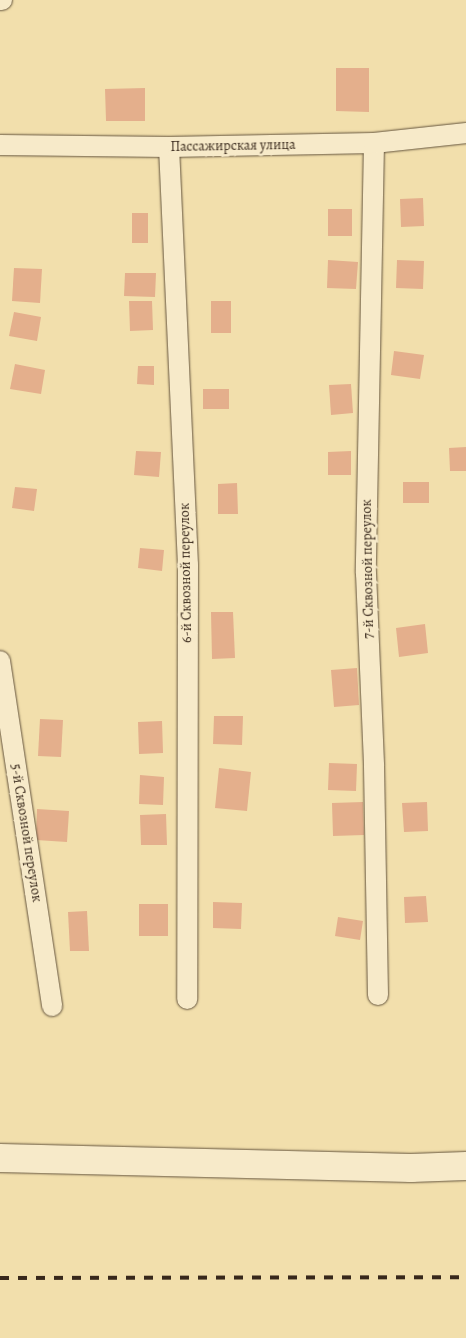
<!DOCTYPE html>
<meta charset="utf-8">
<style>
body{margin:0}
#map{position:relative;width:466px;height:1338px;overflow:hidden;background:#f2dfac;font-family:Alegreya,serif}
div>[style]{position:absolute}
.building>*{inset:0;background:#e4af8c}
.roads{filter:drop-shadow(0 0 1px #66563f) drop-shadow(0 0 1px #66563f)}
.street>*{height:20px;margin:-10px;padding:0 10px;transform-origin:10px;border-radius:10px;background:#f7eac9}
.secondary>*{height:28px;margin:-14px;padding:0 14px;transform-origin:14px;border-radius:14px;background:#f7eac9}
.rail>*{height:4px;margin-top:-2px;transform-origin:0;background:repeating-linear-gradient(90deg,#38281b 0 9px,transparent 0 18px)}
span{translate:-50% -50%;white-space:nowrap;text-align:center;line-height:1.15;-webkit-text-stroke:5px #f7eac9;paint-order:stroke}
.street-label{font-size:14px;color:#38281b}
</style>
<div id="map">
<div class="building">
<div style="clip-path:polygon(336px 68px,369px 68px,369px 112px,336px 111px)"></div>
<div style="clip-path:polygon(145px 88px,145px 121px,106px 121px,105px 89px)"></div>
<div style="clip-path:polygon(423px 198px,424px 226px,401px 227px,400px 199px)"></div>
<div style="clip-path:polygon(328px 209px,352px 209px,352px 236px,328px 236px)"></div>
<div style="clip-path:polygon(132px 213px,148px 213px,148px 243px,132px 243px)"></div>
<div style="clip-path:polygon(328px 260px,358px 262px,356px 289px,327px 288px)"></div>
<div style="clip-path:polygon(397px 260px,424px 261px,423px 289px,396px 288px)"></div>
<div style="clip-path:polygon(14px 268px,42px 269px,40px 303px,12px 301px)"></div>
<div style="clip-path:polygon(125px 273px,156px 273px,155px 297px,124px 296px)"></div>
<div style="clip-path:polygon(129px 301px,152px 301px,153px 330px,130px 331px)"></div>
<div style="clip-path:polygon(211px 301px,231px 301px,231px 333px,211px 333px)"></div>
<div style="clip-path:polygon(14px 312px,41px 317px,37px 341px,9px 336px)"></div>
<div style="clip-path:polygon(394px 351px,424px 355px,420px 379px,391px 375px)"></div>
<div style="clip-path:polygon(15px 364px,45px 370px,41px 394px,10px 389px)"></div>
<div style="clip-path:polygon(138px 366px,154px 366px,154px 385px,137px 384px)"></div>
<div style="clip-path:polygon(351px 384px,353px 413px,331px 415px,329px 385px)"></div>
<div style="clip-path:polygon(203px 389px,229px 389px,229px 409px,203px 409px)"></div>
<div style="clip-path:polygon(466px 447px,466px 471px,450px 471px,449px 448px)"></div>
<div style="clip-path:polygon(136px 451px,161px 452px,159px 477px,134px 475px)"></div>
<div style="clip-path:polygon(351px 451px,351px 475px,328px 475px,328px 452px)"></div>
<div style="clip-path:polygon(403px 482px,429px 482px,429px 503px,403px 503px)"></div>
<div style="clip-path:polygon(237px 483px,238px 514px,218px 514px,218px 484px)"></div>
<div style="clip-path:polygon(15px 487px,37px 489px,34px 511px,12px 508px)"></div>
<div style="clip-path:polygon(140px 548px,164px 550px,162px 571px,138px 568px)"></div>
<div style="clip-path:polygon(211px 612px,233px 612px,235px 658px,212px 659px)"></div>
<div style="clip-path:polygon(425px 624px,428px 653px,399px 657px,396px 628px)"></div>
<div style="clip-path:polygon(357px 668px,359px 705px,334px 707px,331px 670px)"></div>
<div style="clip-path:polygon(214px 716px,243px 716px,242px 745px,213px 744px)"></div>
<div style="clip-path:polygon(40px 719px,63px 720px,61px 757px,38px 756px)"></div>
<div style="clip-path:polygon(162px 721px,163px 753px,139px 754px,138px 722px)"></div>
<div style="clip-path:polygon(329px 763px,357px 764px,356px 791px,328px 790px)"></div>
<div style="clip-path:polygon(219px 768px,251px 772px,247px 811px,215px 808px)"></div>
<div style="clip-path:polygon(140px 775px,164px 777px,163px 805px,139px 804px)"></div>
<div style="clip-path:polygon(363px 802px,364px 835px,333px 836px,332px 803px)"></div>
<div style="clip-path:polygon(427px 802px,428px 831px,404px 832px,402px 803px)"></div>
<div style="clip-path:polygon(37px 809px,69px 811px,67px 842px,36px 840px)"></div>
<div style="clip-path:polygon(166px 814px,167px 845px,141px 845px,140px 815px)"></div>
<div style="clip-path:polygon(426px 896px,428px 922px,405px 923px,404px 897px)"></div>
<div style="clip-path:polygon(213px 902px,242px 903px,241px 929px,213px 928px)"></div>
<div style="clip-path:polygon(139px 904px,168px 904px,168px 936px,139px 936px)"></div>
<div style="clip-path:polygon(87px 911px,89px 951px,70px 951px,68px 912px)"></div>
<div style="clip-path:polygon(338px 917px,363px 921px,360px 940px,335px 936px)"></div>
</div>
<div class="roads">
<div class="street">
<div style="left:0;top:0;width:2px"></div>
<div style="left:374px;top:143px;width:430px;rotate:91.1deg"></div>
<div style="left:366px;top:573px;width:193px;rotate:87.6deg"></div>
<div style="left:374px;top:766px;width:229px;rotate:89deg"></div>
<div style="left:0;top:145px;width:169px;rotate:0.7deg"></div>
<div style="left:169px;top:147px;width:205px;rotate:-1.1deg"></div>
<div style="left:374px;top:143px;width:93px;rotate:-6.2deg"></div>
<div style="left:169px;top:147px;width:418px;rotate:87.4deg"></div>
<div style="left:188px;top:565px;width:434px;rotate:90.1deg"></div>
<div style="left:0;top:661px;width:349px;rotate:81.4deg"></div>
</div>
<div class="secondary">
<div style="left:0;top:1158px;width:411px;rotate:1.4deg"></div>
<div style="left:411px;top:1168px;width:55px;rotate:-2.1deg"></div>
</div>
</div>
<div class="rail">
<div style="left:0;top:1278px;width:466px;rotate:-0.1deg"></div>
</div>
<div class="street-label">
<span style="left:233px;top:146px;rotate:-1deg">Пассажирская улица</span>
<span style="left:368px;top:569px;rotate:-91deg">7-й Сквозной переулок</span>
<span style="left:186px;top:573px;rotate:-91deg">6-й Сквозной переулок</span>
<span style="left:26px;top:833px;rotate:81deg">5-й Сквозной переулок</span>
</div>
</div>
